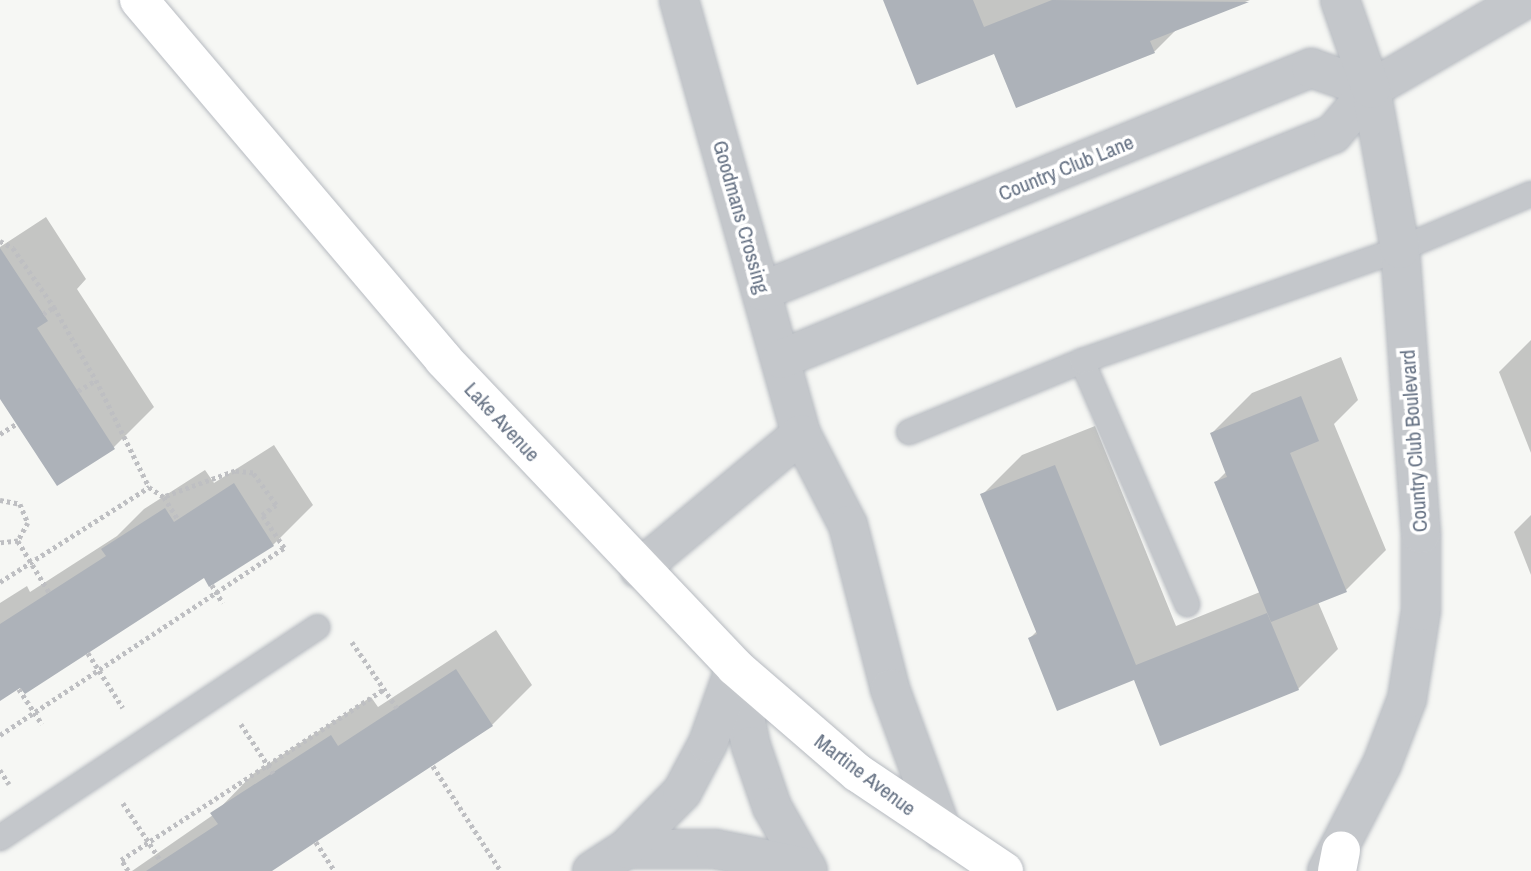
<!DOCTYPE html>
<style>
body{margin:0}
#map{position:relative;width:1531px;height:871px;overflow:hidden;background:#f6f7f4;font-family:"Archivo Narrow",sans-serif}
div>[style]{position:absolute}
.shadow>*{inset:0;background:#0003}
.building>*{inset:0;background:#adb2b9}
.path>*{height:4.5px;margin-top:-2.25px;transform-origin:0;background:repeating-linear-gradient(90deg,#bebfc2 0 3.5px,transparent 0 7px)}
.roads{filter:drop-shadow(0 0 2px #b6bac0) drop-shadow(0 0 2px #b6bac0)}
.lane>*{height:24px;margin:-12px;padding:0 12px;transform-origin:12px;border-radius:12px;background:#c4c7cb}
.street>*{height:38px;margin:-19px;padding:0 19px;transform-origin:19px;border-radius:19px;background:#c4c7cb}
.secondary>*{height:38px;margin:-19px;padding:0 19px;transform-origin:19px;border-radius:19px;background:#fff}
span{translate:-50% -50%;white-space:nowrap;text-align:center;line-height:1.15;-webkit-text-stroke:7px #fff;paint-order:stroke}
.street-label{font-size:21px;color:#667284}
</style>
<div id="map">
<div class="shadow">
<div style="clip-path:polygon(885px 0,1250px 0,1177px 29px,1155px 51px,1017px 106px,995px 52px)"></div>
<div style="clip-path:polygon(46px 217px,86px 279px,77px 289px,154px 407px,114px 447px,57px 484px,0 397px,0 247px)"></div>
<div style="clip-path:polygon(1531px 340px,1531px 453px,1499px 372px)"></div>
<div style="clip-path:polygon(1341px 357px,1358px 400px,1334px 424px,1386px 550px,1346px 590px,1318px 602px,1338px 649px,1298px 689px,1135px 678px,1030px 638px,1037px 631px,982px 495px,1022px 455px,1095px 426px,1176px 626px,1260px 592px,1216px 482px,1227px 471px,1212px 433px,1252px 393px)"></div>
<div style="clip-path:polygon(274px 445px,313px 505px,273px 545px,204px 576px,0 699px,0 603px,27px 586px,30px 592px,117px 536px,144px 509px,205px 470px,214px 483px)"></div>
<div style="clip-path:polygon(1531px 515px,1531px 575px,1514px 532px)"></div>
<div style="clip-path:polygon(496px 630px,532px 685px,492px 725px,269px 871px,132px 871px,213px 815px,253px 774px,371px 697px,378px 707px)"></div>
</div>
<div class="building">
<div style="clip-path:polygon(883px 0,973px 0,984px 27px,1052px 0,1249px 2px,1150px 41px,1155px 53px,1016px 108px,994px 54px,917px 85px)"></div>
<div style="clip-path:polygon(0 248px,48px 321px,37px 328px,115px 449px,57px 486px,0 399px)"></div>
<div style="clip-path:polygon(1301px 396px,1319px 441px,1290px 453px,1347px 592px,1271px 622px,1214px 482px,1227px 477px,1210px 433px)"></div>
<div style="clip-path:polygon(1055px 465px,1136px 665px,1267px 613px,1299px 690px,1160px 746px,1134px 680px,1057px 711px,1028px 638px,1037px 634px,980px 494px)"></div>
<div style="clip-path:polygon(234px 483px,274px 546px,209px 587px,204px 578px,25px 694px,20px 688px,0 701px,0 624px,106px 556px,101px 549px,165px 508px,174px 522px)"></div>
<div style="clip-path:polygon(456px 669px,493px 726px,316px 842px,272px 871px,146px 871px,218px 824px,210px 813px,331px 735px,338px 746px)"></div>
</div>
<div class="path">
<div style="left:0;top:241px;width:15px;rotate:28deg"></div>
<div style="left:13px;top:248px;width:72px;rotate:55.2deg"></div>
<div style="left:54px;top:307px;width:84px;rotate:60.1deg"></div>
<div style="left:96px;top:380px;width:119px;rotate:63.6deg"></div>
<div style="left:149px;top:487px;width:18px;rotate:34deg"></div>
<div style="left:164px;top:497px;width:26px;rotate:58deg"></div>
<div style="left:43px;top:314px;width:13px;rotate:-32deg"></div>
<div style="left:78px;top:391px;width:21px;rotate:-31deg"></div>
<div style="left:0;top:434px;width:19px;rotate:-32deg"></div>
<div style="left:0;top:500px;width:20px;rotate:11deg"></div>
<div style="left:20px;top:504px;width:21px;rotate:67deg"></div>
<div style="left:28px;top:523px;width:21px;rotate:119deg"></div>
<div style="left:18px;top:541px;width:18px;rotate:174deg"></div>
<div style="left:18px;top:541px;width:60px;rotate:58.7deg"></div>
<div style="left:0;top:582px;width:177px;rotate:-32.5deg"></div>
<div style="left:212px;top:585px;width:21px;rotate:59deg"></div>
<div style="left:352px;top:642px;width:80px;rotate:55.7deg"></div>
<div style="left:88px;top:653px;width:65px;rotate:57.5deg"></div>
<div style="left:19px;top:689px;width:42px;rotate:56.7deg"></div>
<div style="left:241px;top:724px;width:59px;rotate:56.9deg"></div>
<div style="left:0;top:735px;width:340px;rotate:-33.4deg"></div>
<div style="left:284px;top:548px;width:40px;rotate:-124deg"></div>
<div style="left:262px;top:515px;width:17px;rotate:-36deg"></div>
<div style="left:276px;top:505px;width:39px;rotate:-126deg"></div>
<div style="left:253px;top:473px;width:18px;rotate:-174deg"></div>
<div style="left:235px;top:471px;width:76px;rotate:159.9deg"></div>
<div style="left:433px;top:766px;width:125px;rotate:57.1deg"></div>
<div style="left:0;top:770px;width:17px;rotate:57deg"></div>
<div style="left:123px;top:803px;width:69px;rotate:56.8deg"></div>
<div style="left:316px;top:842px;width:35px;rotate:57deg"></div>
<div style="left:128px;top:871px;width:13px;rotate:-122deg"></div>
<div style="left:121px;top:860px;width:314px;rotate:-33deg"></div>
</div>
<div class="roads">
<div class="lane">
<div style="left:1082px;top:361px;width:265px;rotate:66.6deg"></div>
<div style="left:909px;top:432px;width:187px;rotate:-22.3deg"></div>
<div style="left:1082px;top:361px;width:337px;rotate:-19.4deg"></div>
<div style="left:1400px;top:249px;width:142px;rotate:-22.8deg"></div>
<div style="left:0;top:838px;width:381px;rotate:-33.6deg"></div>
</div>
<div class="street">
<div style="left:679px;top:0;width:451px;rotate:74.3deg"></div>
<div style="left:801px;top:434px;width:102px;rotate:62.7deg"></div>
<div style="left:848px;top:525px;width:169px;rotate:75.6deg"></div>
<div style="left:890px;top:689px;width:151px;rotate:69.9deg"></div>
<div style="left:762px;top:291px;width:593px;rotate:-22.11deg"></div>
<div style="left:1311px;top:68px;width:64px;rotate:19.3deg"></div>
<div style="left:781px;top:359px;width:596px;rotate:-22.18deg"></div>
<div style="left:1333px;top:134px;width:59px;rotate:-49.8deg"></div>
<div style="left:1371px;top:89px;width:177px;rotate:-30.2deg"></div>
<div style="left:639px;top:569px;width:211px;rotate:-39.8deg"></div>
<div style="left:735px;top:667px;width:81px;rotate:78.6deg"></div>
<div style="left:751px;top:746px;width:65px;rotate:71deg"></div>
<div style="left:772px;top:807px;width:73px;rotate:60.6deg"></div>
<div style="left:626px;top:849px;width:89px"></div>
<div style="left:715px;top:849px;width:93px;rotate:11.2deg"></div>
<div style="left:592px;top:871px;width:40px;rotate:-32.9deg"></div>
<div style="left:626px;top:849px;width:80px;rotate:-45.5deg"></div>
<div style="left:682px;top:792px;width:55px;rotate:-62deg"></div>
<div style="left:708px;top:743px;width:81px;rotate:-70.4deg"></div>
<div style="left:1327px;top:871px;width:120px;rotate:-62.8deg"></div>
<div style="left:1382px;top:764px;width:70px;rotate:-69deg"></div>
<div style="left:1407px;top:699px;width:89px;rotate:-81deg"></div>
<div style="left:1421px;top:611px;width:77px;rotate:-90deg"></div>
<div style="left:1421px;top:534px;width:286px;rotate:-94.2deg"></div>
<div style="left:1400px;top:249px;width:163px;rotate:-100.3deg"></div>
<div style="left:1371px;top:89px;width:94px;rotate:-109.2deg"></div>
</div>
<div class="secondary">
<div style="left:139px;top:0;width:470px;rotate:49.7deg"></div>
<div style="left:443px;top:359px;width:424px;rotate:46.5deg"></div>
<div style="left:735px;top:667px;width:162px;rotate:40.8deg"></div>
<div style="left:858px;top:773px;width:176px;rotate:33.9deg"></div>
<div style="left:1337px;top:871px;width:21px;rotate:-79deg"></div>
</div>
</div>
<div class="street-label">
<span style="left:1066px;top:168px;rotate:-22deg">Country Club Lane</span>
<span style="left:741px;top:217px;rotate:74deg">Goodmans Crossing</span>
<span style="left:502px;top:422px;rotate:47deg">Lake Avenue</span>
<span style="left:1414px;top:441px;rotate:-94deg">Country Club Boulevard</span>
<span style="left:865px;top:775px;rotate:37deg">Martine Avenue</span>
</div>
</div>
